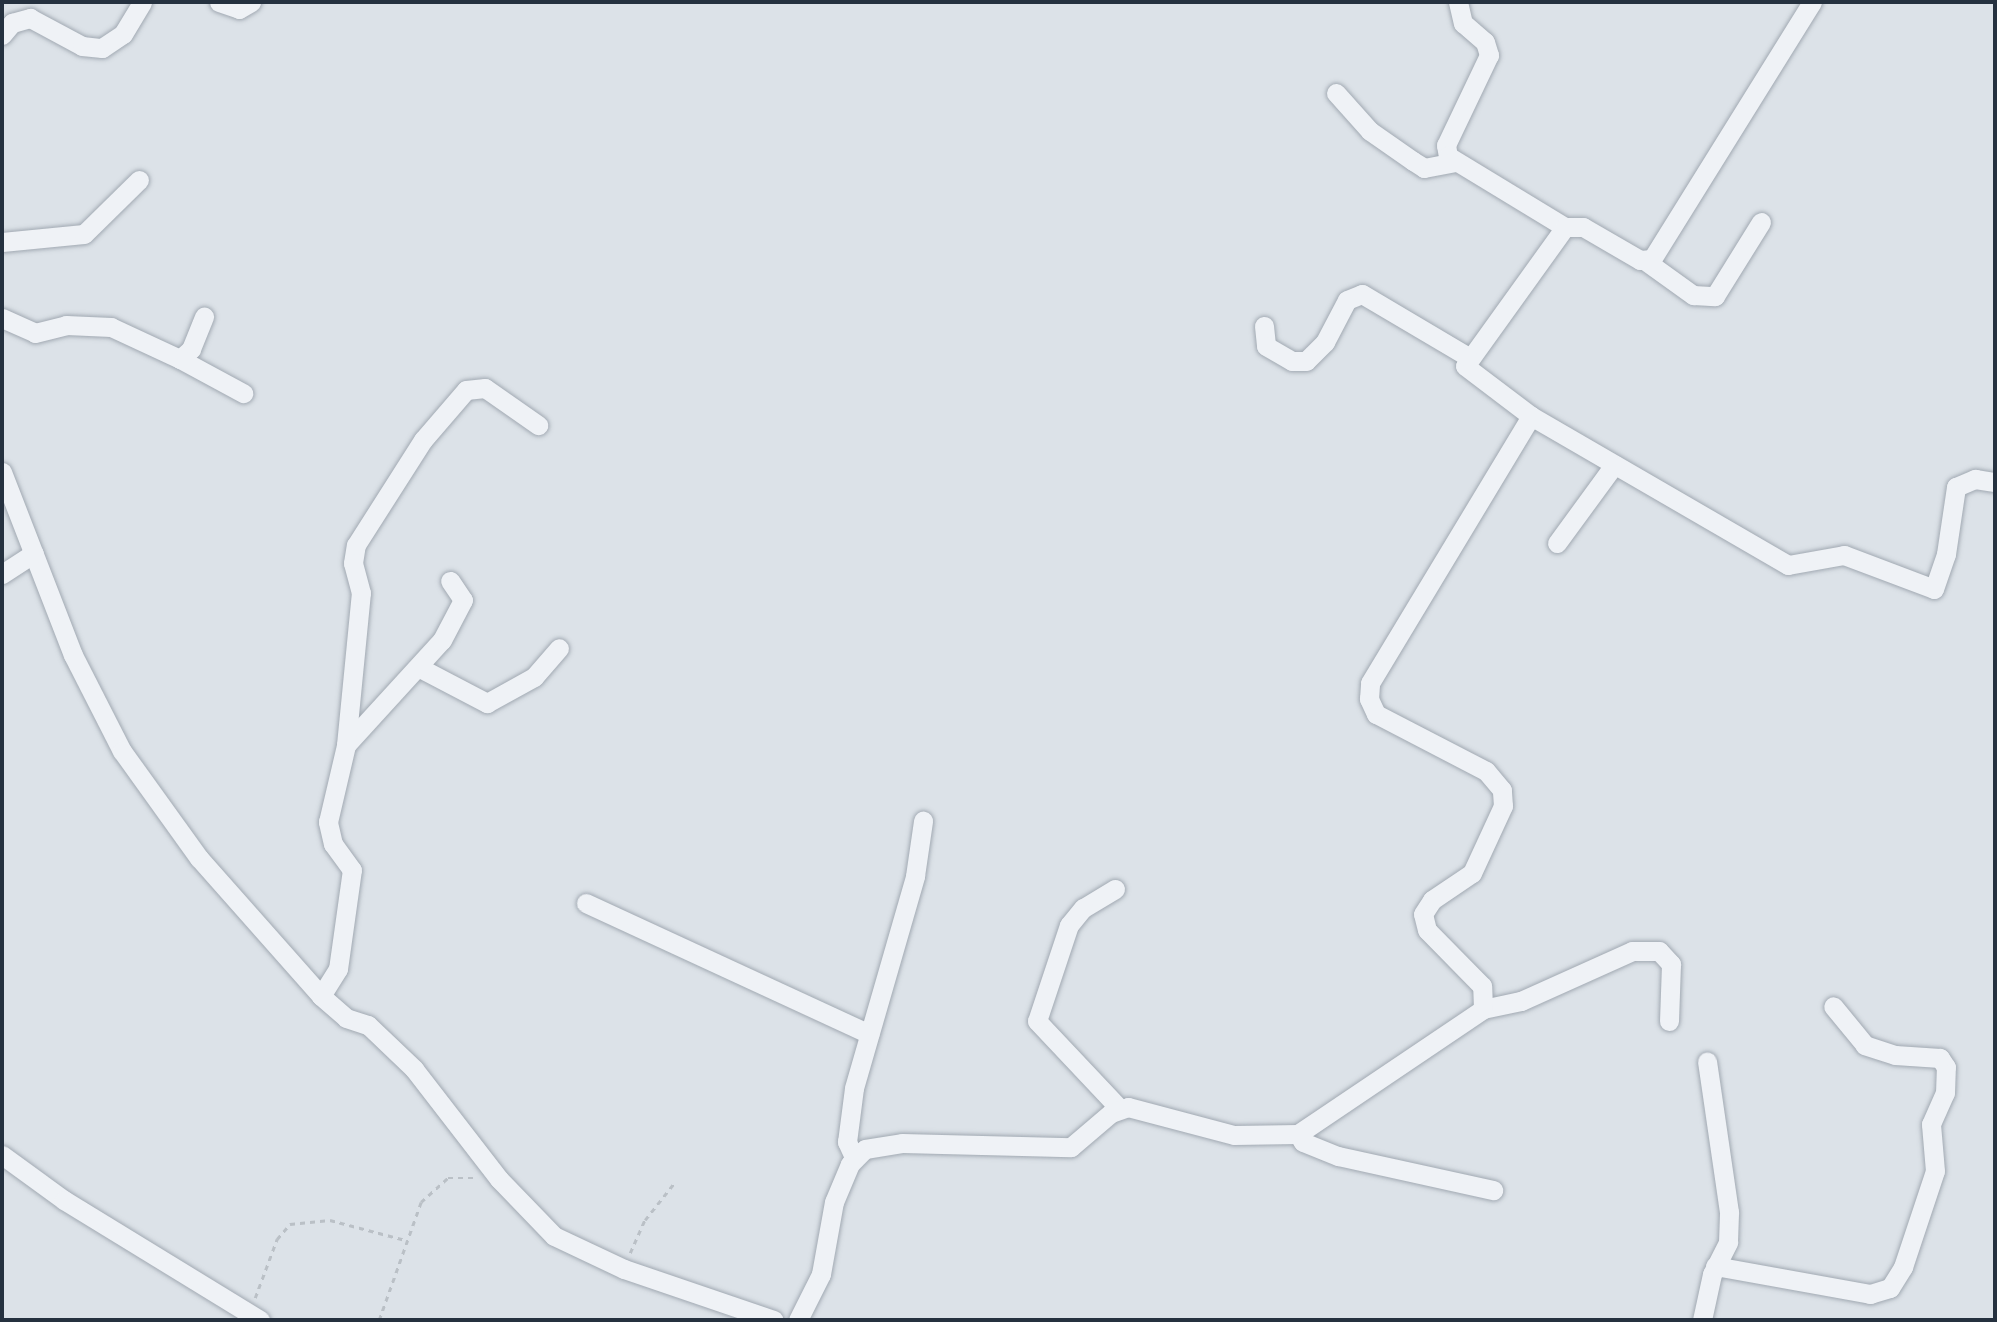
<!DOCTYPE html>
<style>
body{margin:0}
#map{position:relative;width:1997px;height:1322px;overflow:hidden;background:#dce2e8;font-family:"Space Grotesk",sans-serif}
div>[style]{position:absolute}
.path>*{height:2.5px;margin-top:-1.25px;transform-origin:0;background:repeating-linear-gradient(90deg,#bac0c6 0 5px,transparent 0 10px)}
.roads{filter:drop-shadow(0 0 2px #a1a9b2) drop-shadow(0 0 2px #a1a9b2)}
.minor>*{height:19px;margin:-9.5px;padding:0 9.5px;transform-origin:9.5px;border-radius:9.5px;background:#eff2f6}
span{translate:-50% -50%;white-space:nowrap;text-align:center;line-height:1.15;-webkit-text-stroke:7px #ecf1f5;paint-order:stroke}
.frame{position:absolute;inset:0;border:4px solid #25313f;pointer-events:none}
</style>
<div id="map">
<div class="path">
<div style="left:630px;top:1253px;width:36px;rotate:-66deg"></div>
<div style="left:645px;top:1220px;width:48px;rotate:-51.7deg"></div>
<div style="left:255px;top:1298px;width:63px;rotate:-69.6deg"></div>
<div style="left:277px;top:1239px;width:20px;rotate:-49deg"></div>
<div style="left:290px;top:1224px;width:40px;rotate:-5.7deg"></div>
<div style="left:330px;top:1220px;width:78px;rotate:14.9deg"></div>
<div style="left:379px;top:1320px;width:125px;rotate:-70.4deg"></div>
<div style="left:421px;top:1202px;width:36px;rotate:-42deg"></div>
<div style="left:448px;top:1178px;width:26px"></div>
</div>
<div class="roads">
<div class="minor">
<div style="left:219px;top:2px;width:21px;rotate:19deg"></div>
<div style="left:239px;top:9px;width:14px;rotate:-30deg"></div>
<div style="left:1458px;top:2px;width:22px;rotate:77deg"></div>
<div style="left:1463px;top:23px;width:29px;rotate:41deg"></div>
<div style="left:1485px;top:42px;width:14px;rotate:73deg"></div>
<div style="left:1489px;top:55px;width:100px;rotate:115.5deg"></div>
<div style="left:1446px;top:145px;width:11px;rotate:80deg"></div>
<div style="left:1448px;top:156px;width:137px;rotate:31.3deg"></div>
<div style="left:1812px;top:2px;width:303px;rotate:121.9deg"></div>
<div style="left:1652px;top:259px;width:12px;rotate:175deg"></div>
<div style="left:1640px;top:260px;width:66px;rotate:-149.9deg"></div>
<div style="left:1583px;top:227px;width:18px;rotate:180deg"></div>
<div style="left:1565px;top:227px;width:171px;rotate:125.7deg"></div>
<div style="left:1465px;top:366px;width:83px;rotate:37.1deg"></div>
<div style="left:1531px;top:416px;width:297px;rotate:30.1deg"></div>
<div style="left:1788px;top:565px;width:57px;rotate:-10.1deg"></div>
<div style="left:1844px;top:555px;width:96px;rotate:20.7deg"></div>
<div style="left:1934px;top:589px;width:37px;rotate:-71deg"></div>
<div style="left:1946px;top:554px;width:68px;rotate:-81.5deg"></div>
<div style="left:1956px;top:487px;width:21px;rotate:-23deg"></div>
<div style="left:1975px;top:479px;width:20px;rotate:9deg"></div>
<div style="left:2px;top:35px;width:16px;rotate:-50deg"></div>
<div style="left:12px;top:23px;width:19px;rotate:-16deg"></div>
<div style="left:30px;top:18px;width:59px;rotate:28.3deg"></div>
<div style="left:82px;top:46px;width:20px;rotate:6deg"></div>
<div style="left:102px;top:48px;width:25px;rotate:-34deg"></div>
<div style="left:123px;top:34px;width:37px;rotate:-59deg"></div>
<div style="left:1336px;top:93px;width:51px;rotate:48.2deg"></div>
<div style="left:1370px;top:131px;width:52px;rotate:34.9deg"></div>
<div style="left:1413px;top:161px;width:13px;rotate:32deg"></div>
<div style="left:1424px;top:168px;width:31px;rotate:-11deg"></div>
<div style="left:2px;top:242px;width:82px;rotate:-5.6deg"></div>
<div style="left:84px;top:234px;width:77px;rotate:-44.5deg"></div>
<div style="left:1647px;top:262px;width:57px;rotate:35.7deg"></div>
<div style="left:1693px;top:295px;width:22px;rotate:3deg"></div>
<div style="left:1715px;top:296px;width:87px;rotate:-58.1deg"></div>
<div style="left:2px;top:318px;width:36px;rotate:24deg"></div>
<div style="left:35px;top:333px;width:32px;rotate:-14deg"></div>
<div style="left:66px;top:325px;width:45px;rotate:2.5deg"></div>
<div style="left:111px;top:327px;width:76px;rotate:24.9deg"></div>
<div style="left:180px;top:359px;width:15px;rotate:-42deg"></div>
<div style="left:191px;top:349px;width:35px;rotate:-68deg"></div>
<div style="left:1264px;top:326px;width:20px;rotate:84deg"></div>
<div style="left:1266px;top:346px;width:30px;rotate:30deg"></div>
<div style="left:1292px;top:361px;width:14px"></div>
<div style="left:1306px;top:361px;width:27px;rotate:-45deg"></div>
<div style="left:1325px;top:342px;width:47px;rotate:-62.4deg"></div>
<div style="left:1347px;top:300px;width:16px;rotate:-22deg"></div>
<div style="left:1362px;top:294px;width:122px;rotate:30.6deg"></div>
<div style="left:180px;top:359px;width:72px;rotate:28.4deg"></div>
<div style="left:2px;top:472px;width:196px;rotate:68.8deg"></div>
<div style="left:73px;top:655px;width:108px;rotate:63deg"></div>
<div style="left:122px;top:751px;width:132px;rotate:54.3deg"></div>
<div style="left:199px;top:858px;width:184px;rotate:48.5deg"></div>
<div style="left:321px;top:996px;width:33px;rotate:41deg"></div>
<div style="left:346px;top:1018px;width:23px;rotate:18deg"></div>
<div style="left:368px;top:1025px;width:64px;rotate:43.7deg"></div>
<div style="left:414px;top:1069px;width:139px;rotate:52.3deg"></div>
<div style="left:499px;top:1179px;width:79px;rotate:46deg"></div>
<div style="left:554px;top:1236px;width:77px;rotate:25.2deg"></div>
<div style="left:624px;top:1269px;width:158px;rotate:18.8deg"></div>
<div style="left:1557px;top:543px;width:97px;rotate:-53.8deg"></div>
<div style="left:2px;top:574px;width:38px;rotate:-33deg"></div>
<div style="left:420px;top:668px;width:76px;rotate:27.6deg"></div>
<div style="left:487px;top:703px;width:54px;rotate:-29deg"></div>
<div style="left:534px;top:677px;width:38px;rotate:-49deg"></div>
<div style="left:346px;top:745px;width:142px;rotate:-47.6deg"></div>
<div style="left:442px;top:640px;width:45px;rotate:-62.3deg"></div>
<div style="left:463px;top:600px;width:23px;rotate:-124deg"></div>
<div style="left:1115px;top:889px;width:37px;rotate:149deg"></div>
<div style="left:1083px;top:908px;width:22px;rotate:129deg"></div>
<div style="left:1069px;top:925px;width:101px;rotate:108.4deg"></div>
<div style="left:1037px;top:1021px;width:121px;rotate:46.7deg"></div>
<div style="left:586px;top:903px;width:312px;rotate:24.8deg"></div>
<div style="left:321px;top:996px;width:32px;rotate:-58deg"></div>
<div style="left:338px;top:969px;width:100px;rotate:-82deg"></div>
<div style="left:352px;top:870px;width:32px;rotate:-126deg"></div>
<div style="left:333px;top:844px;width:23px;rotate:-103deg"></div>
<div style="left:328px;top:822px;width:79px;rotate:-76.8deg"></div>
<div style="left:346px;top:745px;width:153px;rotate:-84.4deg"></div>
<div style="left:361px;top:593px;width:31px;rotate:-105deg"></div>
<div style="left:353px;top:563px;width:18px;rotate:-81deg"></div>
<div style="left:356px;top:545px;width:125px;rotate:-57.5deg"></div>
<div style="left:423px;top:440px;width:66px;rotate:-49.3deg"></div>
<div style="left:466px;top:390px;width:19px;rotate:-6deg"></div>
<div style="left:485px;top:388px;width:65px;rotate:34.9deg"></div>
<div style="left:1483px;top:1009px;width:39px;rotate:-12deg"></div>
<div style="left:1521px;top:1001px;width:122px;rotate:-24.2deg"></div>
<div style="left:1632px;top:951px;width:27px"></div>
<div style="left:1659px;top:951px;width:18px;rotate:47deg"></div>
<div style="left:1671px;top:964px;width:57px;rotate:92deg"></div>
<div style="left:1298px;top:1134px;width:9px;rotate:58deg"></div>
<div style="left:1303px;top:1142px;width:38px;rotate:22deg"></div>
<div style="left:1338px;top:1156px;width:159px;rotate:12.4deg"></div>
<div style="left:2px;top:1155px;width:77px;rotate:36deg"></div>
<div style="left:64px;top:1200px;width:230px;rotate:31.5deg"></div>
<div style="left:854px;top:1157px;width:17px;rotate:-115deg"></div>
<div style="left:847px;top:1142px;width:54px;rotate:-82.6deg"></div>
<div style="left:854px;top:1088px;width:221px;rotate:-73.9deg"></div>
<div style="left:915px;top:876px;width:56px;rotate:-81.7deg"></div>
<div style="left:1715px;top:1266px;width:158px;rotate:10.2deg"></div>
<div style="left:1870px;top:1294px;width:21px;rotate:-17deg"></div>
<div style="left:1890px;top:1288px;width:25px;rotate:-58deg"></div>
<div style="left:1903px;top:1267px;width:101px;rotate:-71.6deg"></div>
<div style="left:1935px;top:1171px;width:47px;rotate:-94.9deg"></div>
<div style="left:1931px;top:1124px;width:34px;rotate:-66deg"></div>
<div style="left:1945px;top:1093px;width:26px;rotate:-88deg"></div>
<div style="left:1946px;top:1067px;width:11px;rotate:-124deg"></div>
<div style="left:1940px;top:1058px;width:45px;rotate:-176.2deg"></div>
<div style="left:1895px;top:1055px;width:32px;rotate:-162deg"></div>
<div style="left:1865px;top:1045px;width:50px;rotate:-129.4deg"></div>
<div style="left:798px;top:1320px;width:51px;rotate:-63.4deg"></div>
<div style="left:821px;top:1274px;width:73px;rotate:-79.8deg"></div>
<div style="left:834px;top:1202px;width:41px;rotate:-67.2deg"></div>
<div style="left:850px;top:1164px;width:21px;rotate:-45deg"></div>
<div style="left:865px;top:1149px;width:37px;rotate:-9deg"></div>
<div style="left:902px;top:1143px;width:169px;rotate:1.4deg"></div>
<div style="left:1071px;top:1147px;width:52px;rotate:-40.4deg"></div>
<div style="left:1111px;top:1113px;width:18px;rotate:-19deg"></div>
<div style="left:1128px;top:1107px;width:110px;rotate:14.8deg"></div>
<div style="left:1234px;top:1135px;width:64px;rotate:-0.9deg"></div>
<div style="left:1298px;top:1134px;width:223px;rotate:-34deg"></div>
<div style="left:1483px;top:1009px;width:23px;rotate:-92deg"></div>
<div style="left:1482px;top:986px;width:78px;rotate:-134.5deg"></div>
<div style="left:1427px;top:930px;width:16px;rotate:-104deg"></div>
<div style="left:1423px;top:914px;width:17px;rotate:-57deg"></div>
<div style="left:1432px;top:900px;width:48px;rotate:-34deg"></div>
<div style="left:1472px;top:873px;width:74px;rotate:-65.2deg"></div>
<div style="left:1503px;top:806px;width:16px;rotate:-94deg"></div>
<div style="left:1502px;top:790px;width:25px;rotate:-130deg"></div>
<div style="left:1486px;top:771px;width:124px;rotate:-152.6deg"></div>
<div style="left:1376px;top:714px;width:17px;rotate:-115deg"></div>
<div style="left:1369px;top:699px;width:16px;rotate:-86deg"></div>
<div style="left:1370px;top:683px;width:312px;rotate:-58.9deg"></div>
<div style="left:1702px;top:1320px;width:47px;rotate:-77.7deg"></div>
<div style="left:1712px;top:1274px;width:36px;rotate:-63deg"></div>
<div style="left:1728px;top:1242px;width:30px;rotate:-88deg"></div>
<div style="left:1729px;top:1212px;width:152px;rotate:-98.3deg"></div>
</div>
</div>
<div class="frame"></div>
</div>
